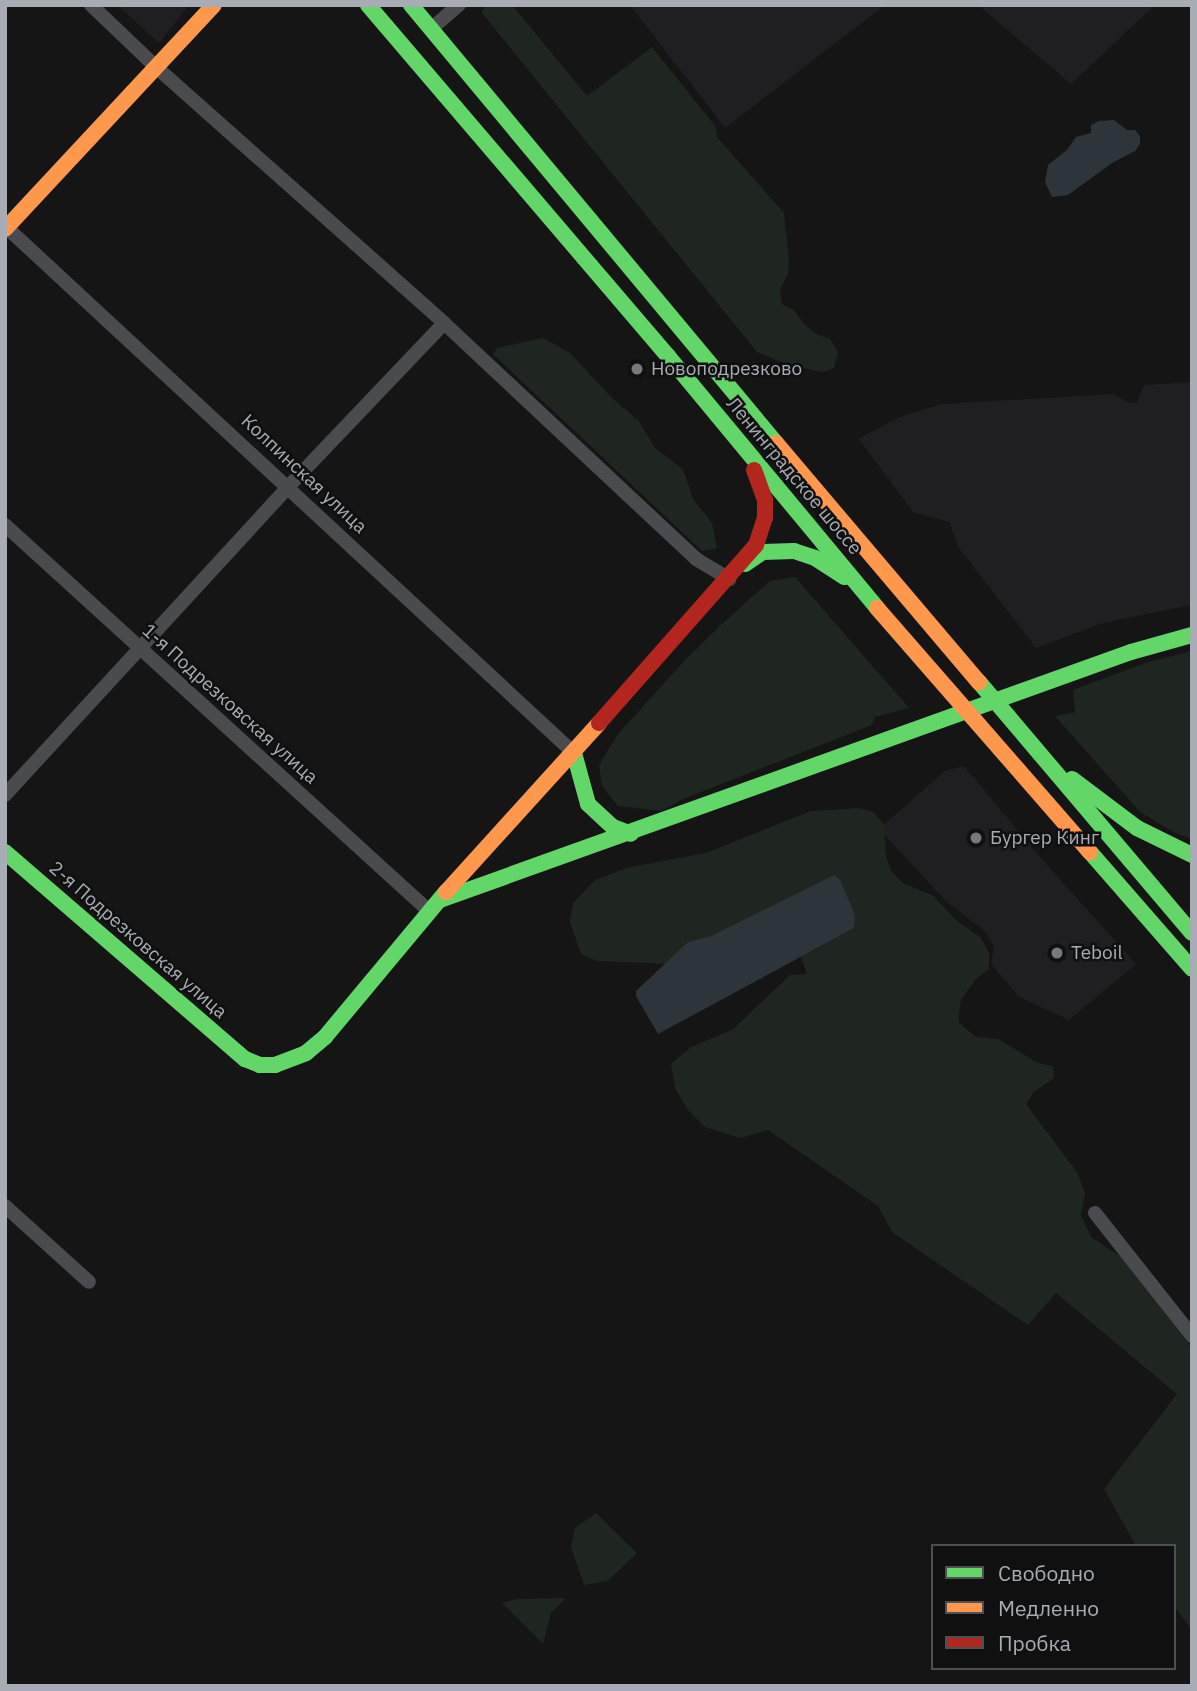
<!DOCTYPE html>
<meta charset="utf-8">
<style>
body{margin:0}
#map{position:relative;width:1197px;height:1691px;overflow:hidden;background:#151516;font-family:"IBM Plex Sans",sans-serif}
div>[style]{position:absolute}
.built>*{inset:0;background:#1f1f21}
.green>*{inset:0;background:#1f2520}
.water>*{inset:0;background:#2d353a}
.street>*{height:14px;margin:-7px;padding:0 7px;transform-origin:7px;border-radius:7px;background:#4a4b4e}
.fast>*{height:16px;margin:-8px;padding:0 8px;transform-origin:8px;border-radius:8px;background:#63d668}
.slow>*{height:16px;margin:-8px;padding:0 8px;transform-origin:8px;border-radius:8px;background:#ff974d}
.jam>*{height:16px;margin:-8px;padding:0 8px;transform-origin:8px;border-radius:8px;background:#b3261e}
.dots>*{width:19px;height:19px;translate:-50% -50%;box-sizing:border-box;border:4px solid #101011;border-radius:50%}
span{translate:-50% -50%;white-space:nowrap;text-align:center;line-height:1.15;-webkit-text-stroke:5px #101011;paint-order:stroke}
.poi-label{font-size:19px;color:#a8adb5}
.left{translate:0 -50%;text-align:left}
.street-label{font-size:19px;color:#a8adb5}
.frame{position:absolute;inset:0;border:7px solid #a8adb5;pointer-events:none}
.legend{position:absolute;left:931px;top:1544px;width:245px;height:126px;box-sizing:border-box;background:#101011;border:2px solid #4d4f53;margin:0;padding:9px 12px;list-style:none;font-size:21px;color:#a8adb5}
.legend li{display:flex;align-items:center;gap:14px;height:35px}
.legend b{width:35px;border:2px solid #4d4f53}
</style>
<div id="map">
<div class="built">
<div style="clip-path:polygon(117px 5px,189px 5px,159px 43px)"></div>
<div style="clip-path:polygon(630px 5px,885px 5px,725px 128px)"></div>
<div style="clip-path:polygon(978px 5px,1155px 5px,1071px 84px)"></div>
<div style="clip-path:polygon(1192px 382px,1192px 605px,1103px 623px,1036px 648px,959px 548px,949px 522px,913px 512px,859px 439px,897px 418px,941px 404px,1114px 394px,1129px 403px,1137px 403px,1144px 385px)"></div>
<div style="clip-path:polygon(964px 766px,1040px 857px,1136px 964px,1069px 1020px,1019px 997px,991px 964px,994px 947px,985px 931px,947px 902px,879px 829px,945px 771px)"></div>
</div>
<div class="green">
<div style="clip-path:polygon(485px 5px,512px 5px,587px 96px,652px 47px,716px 127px,717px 137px,784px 213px,789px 259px,788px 274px,780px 289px,782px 304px,795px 311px,804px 324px,816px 334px,830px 339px,838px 352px,834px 368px,823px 372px,788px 365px,757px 352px,482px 13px)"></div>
<div style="clip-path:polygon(543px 338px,570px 353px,613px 399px,638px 420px,656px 449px,683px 469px,693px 499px,712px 523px,717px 548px,702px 551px,493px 354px,497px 348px)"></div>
<div style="clip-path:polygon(795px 577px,909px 708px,875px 717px,872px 725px,683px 799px,661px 811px,618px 806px,602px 786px,599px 765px,618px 734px,685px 660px,723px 623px,770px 581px)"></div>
<div style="clip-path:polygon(1192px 651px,1192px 839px,1175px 833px,1140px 812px,1055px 716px,1075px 712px,1073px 690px,1145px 663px)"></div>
<div style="clip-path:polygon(859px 808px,873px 812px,884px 824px,886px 856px,891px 871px,903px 883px,934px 896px,955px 919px,981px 938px,989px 953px,989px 969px,976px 979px,961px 1000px,958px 1022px,976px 1037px,998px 1039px,1038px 1063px,1053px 1066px,1054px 1078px,1034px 1092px,1026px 1104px,1077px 1172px,1085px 1193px,1081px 1215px,1091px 1237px,1123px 1258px,1192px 1348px,1192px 1630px,1174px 1606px,1174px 1546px,1136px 1546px,1104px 1489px,1177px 1394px,1056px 1293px,1028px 1325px,892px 1232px,878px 1206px,768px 1130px,740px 1138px,705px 1127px,687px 1109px,675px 1088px,671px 1064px,691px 1047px,732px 1030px,790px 975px,807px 974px,801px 957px,854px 928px,711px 936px,688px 942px,669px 964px,597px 961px,581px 954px,570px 922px,573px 903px,595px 880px,626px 868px,706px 853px,811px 811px)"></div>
<div style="clip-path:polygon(596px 1513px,637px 1553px,608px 1581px,584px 1585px,571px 1547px,575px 1528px)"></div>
<div style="clip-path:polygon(566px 1598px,551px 1613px,543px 1644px,502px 1603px,517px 1599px)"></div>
</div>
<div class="water">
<div style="clip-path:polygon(1114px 120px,1127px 130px,1135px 130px,1140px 136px,1140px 144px,1135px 151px,1112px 163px,1068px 195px,1052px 197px,1045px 182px,1048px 165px,1067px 150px,1076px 137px,1091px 133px,1091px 125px,1099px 121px)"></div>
<div style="clip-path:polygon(834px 875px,840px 880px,855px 915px,854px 928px,658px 1034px,636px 996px,636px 991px,688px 942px,711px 936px)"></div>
</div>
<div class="street">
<div style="left:91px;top:5px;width:90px;rotate:43.6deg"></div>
<div style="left:156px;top:67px;width:385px;rotate:41.6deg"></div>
<div style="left:444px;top:323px;width:345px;rotate:43.1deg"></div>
<div style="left:696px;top:559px;width:39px;rotate:31deg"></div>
<div style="left:431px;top:29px;width:37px;rotate:-41deg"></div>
<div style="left:5px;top:226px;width:776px;rotate:42.81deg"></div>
<div style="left:5px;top:525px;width:573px;rotate:42.31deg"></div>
<div style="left:5px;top:795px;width:420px;rotate:-47.4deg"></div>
<div style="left:289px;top:486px;width:225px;rotate:-46.4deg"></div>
<div style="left:5px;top:1206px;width:113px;rotate:42.1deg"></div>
<div style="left:1095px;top:1213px;width:157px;rotate:51.7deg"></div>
</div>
<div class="fast">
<div style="left:368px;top:5px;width:462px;rotate:49.5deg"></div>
<div style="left:668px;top:356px;width:327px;rotate:50.3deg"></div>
<div style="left:411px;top:5px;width:570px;rotate:50.19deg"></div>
<div style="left:745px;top:564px;width:22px;rotate:-34deg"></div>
<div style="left:763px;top:552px;width:31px;rotate:-2deg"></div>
<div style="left:794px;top:551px;width:22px;rotate:18deg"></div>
<div style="left:815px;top:558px;width:35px;rotate:33deg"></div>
<div style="left:979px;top:682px;width:329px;rotate:49.7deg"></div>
<div style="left:574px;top:753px;width:53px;rotate:74.6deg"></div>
<div style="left:588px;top:804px;width:34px;rotate:43deg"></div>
<div style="left:613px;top:827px;width:19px;rotate:21deg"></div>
<div style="left:1072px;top:779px;width:81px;rotate:37deg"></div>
<div style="left:1137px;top:828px;width:61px;rotate:26.1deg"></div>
<div style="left:5px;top:852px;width:317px;rotate:40.8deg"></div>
<div style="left:245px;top:1059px;width:16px;rotate:22deg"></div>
<div style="left:260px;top:1065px;width:15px"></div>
<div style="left:275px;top:1065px;width:33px;rotate:-21deg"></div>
<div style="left:306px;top:1053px;width:25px;rotate:-40deg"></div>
<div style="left:325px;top:1037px;width:189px;rotate:-50.2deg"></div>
<div style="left:1090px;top:852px;width:155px;rotate:48.9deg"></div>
<div style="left:440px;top:900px;width:734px;rotate:-19.74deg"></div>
<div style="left:1131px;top:652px;width:63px;rotate:-15.6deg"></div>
</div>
<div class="slow">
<div style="left:5px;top:229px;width:306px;rotate:-47deg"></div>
<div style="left:776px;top:443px;width:314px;rotate:49.7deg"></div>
<div style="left:877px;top:608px;width:324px;rotate:48.9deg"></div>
<div style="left:446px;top:892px;width:228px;rotate:-47.8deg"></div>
</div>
<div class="jam">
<div style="left:599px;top:723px;width:237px;rotate:-48.6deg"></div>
<div style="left:756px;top:545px;width:28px;rotate:-72deg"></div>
<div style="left:765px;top:518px;width:18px;rotate:-90deg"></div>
<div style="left:765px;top:500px;width:32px;rotate:-110deg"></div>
</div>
<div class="dots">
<div style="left:637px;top:369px;background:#75787d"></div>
<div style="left:976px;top:838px;background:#75787d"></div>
<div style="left:1057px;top:953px;background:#75787d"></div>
</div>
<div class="poi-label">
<span class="left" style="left:651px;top:369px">Новоподрезково</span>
<span class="left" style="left:990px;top:838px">Бургер Кинг</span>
<span class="left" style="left:1071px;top:953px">Teboil</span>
</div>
<div class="street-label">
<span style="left:304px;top:474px;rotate:43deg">Колпинская улица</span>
<span style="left:794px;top:476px;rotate:50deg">Ленинградское шоссе</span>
<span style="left:230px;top:704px;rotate:42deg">1-я Подрезковская улица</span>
<span style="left:138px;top:940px;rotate:41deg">2-я Подрезковская улица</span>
</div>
<div class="frame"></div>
<ul class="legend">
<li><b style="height:9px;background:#63d668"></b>Свободно</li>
<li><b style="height:9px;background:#ff974d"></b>Медленно</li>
<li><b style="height:9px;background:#b3261e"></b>Пробка</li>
</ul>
</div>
